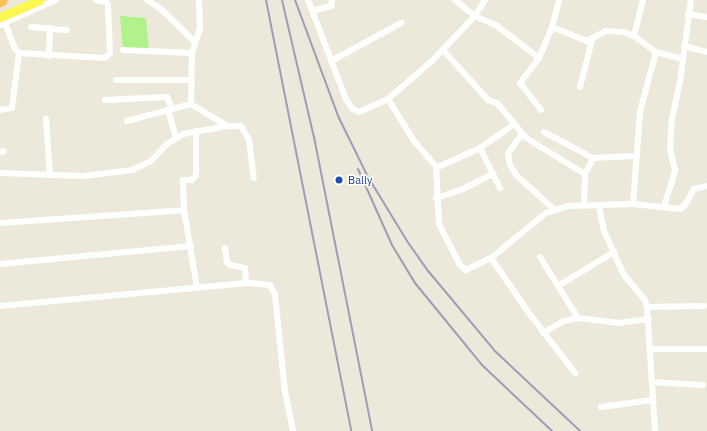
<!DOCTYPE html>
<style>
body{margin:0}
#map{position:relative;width:707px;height:431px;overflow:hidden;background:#ede9da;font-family:"IBM Plex Sans",sans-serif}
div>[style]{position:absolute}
.pitch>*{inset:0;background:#b2f28c}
.street>*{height:6px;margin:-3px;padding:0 3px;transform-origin:3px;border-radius:3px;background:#fff}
.primary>*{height:9px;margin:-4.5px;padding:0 4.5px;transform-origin:4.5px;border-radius:4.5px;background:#fdf84f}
.highway>*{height:11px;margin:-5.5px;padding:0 5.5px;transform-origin:5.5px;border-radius:5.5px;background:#ffc154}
.rail>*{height:2px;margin:-1px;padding:0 1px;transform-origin:1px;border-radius:1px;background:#9e9cb6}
.dots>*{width:11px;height:11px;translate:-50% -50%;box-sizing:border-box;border:2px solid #fff;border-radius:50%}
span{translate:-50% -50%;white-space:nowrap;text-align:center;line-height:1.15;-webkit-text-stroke:3px #fff;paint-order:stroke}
.transit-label{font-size:11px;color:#164399}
.left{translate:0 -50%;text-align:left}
</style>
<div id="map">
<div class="pitch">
<div style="clip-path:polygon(120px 16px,146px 18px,149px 51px,123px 51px)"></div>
</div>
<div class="street">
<div style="left:147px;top:0;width:17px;rotate:33deg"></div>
<div style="left:161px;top:9px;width:46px;rotate:44.1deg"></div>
<div style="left:308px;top:0;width:106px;rotate:69deg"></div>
<div style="left:346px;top:99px;width:11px;rotate:56deg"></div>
<div style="left:352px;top:108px;width:8px;rotate:30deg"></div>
<div style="left:359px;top:112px;width:32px;rotate:-24deg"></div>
<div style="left:388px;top:99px;width:58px;rotate:-40.8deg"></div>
<div style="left:432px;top:61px;width:62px;rotate:-46.3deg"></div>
<div style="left:475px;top:16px;width:19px;rotate:-58deg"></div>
<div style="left:455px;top:0;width:26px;rotate:39deg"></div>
<div style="left:475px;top:16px;width:24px;rotate:24deg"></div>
<div style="left:497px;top:26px;width:53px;rotate:37.3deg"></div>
<div style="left:539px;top:58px;width:34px;rotate:-67deg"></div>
<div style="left:552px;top:27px;width:38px;rotate:22deg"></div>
<div style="left:587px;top:41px;width:21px;rotate:-28deg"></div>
<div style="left:606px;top:31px;width:18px;rotate:3deg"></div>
<div style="left:624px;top:32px;width:11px;rotate:22deg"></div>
<div style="left:634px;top:36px;width:27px;rotate:36deg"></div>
<div style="left:656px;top:52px;width:27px;rotate:15deg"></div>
<div style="left:313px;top:11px;width:19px;rotate:-16deg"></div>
<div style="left:331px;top:6px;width:6px;rotate:-81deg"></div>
<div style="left:688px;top:14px;width:19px;rotate:9deg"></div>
<div style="left:5px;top:23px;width:28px;rotate:69deg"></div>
<div style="left:15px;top:49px;width:6px;rotate:45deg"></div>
<div style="left:19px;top:53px;width:86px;rotate:3.3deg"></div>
<div style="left:105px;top:58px;width:7px;rotate:-45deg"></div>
<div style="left:110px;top:53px;width:48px;rotate:-92.4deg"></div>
<div style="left:108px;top:5px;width:4px;rotate:-124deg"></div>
<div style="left:106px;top:2px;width:10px;rotate:-169deg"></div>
<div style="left:0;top:25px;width:61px;rotate:-24.1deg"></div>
<div style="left:31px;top:27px;width:36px;rotate:5deg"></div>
<div style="left:552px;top:27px;width:28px;rotate:-75deg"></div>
<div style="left:634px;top:36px;width:37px;rotate:-76deg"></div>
<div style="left:684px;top:46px;width:24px;rotate:15deg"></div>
<div style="left:123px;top:50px;width:69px;rotate:2.5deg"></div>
<div style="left:443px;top:50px;width:67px;rotate:48deg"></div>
<div style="left:488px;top:100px;width:9px;rotate:18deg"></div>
<div style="left:497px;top:103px;width:45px;rotate:50.4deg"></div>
<div style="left:526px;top:138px;width:69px;rotate:31.4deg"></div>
<div style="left:49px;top:56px;width:28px;rotate:-88deg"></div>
<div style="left:539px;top:58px;width:31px;rotate:127deg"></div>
<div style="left:520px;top:83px;width:34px;rotate:52deg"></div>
<div style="left:331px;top:61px;width:80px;rotate:-28.5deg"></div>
<div style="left:116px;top:80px;width:75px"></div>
<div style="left:580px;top:87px;width:49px;rotate:-75.7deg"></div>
<div style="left:388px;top:99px;width:49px;rotate:58.2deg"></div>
<div style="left:414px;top:141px;width:33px;rotate:49deg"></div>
<div style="left:436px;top:166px;width:58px;rotate:87deg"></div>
<div style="left:439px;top:224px;width:46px;rotate:62.9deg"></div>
<div style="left:460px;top:265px;width:8px;rotate:40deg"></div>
<div style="left:466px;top:270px;width:28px;rotate:-26deg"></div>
<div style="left:491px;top:258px;width:71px;rotate:-39.3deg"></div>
<div style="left:546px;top:213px;width:22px;rotate:-18deg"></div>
<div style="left:567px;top:206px;width:66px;rotate:-1.7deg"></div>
<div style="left:633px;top:204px;width:92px;rotate:-85.6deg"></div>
<div style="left:640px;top:112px;width:62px;rotate:-75.1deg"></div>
<div style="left:105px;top:100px;width:62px;rotate:-2.8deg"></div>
<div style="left:167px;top:97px;width:13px;rotate:67deg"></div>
<div style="left:191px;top:104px;width:51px;rotate:-88.9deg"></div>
<div style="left:192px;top:53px;width:26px;rotate:-72deg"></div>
<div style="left:200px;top:28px;width:28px;rotate:-92deg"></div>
<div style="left:191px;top:104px;width:42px;rotate:31.4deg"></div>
<div style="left:0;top:110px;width:12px;rotate:-9deg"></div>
<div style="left:12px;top:108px;width:55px;rotate:-82.7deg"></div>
<div style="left:168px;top:110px;width:29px;rotate:74deg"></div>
<div style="left:46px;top:119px;width:56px;rotate:85.9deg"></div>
<div style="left:127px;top:121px;width:66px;rotate:-14.9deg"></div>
<div style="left:196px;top:131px;width:44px;rotate:90deg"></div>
<div style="left:196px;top:175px;width:6px;rotate:129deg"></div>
<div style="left:192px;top:180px;width:9px;rotate:180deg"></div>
<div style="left:183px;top:180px;width:30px;rotate:88deg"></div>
<div style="left:184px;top:210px;width:79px;rotate:80.5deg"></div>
<div style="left:544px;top:132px;width:55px;rotate:28deg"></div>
<div style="left:522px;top:134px;width:24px;rotate:126deg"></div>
<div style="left:508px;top:153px;width:12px;rotate:81deg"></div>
<div style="left:510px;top:165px;width:13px;rotate:58deg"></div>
<div style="left:517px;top:176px;width:51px;rotate:41.8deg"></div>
<div style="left:480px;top:148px;width:45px;rotate:63.4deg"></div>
<div style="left:0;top:152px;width:4px;rotate:-14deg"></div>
<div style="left:436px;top:168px;width:48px;rotate:-24.4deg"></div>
<div style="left:480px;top:148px;width:40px;rotate:-34.9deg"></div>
<div style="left:0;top:173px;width:84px;rotate:2deg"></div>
<div style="left:84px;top:176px;width:48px;rotate:-7.1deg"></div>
<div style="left:132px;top:170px;width:21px;rotate:-25deg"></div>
<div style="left:151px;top:161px;width:23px;rotate:-47deg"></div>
<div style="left:167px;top:144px;width:19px;rotate:-32deg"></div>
<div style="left:183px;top:134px;width:45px;rotate:-10.3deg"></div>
<div style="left:227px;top:126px;width:14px"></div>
<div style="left:241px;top:126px;width:16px;rotate:60deg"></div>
<div style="left:249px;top:140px;width:38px;rotate:83deg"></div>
<div style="left:436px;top:198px;width:26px;rotate:-18deg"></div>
<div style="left:461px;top:190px;width:36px;rotate:-27deg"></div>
<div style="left:584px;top:204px;width:30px;rotate:-88deg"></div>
<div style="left:585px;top:174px;width:18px;rotate:-63deg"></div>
<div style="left:593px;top:158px;width:42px;rotate:-2.7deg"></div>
<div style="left:633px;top:204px;width:47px;rotate:6.1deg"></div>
<div style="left:680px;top:209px;width:6px;rotate:-39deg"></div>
<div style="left:685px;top:205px;width:18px;rotate:-61deg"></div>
<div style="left:694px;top:189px;width:13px;rotate:-13deg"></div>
<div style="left:599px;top:206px;width:25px;rotate:79deg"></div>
<div style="left:604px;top:231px;width:48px;rotate:65.6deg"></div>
<div style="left:624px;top:275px;width:33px;rotate:50deg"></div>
<div style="left:645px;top:300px;width:7px;rotate:74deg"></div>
<div style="left:647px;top:307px;width:124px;rotate:86.3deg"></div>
<div style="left:664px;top:207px;width:39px;rotate:-73deg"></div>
<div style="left:675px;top:170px;width:23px;rotate:-103deg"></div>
<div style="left:670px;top:148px;width:29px;rotate:-86deg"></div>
<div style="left:672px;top:119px;width:38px;rotate:-78deg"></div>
<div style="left:680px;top:82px;width:83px;rotate:-82.4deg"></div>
<div style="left:0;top:223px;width:184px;rotate:-4deg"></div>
<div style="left:225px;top:248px;width:14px;rotate:82deg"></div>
<div style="left:227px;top:262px;width:4px;rotate:45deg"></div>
<div style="left:230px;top:265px;width:15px;rotate:11deg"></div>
<div style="left:245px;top:268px;width:15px;rotate:86deg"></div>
<div style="left:540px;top:257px;width:72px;rotate:58.1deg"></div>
<div style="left:491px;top:258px;width:67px;rotate:55.4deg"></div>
<div style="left:529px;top:313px;width:76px;rotate:52.5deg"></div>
<div style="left:0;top:264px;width:192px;rotate:-5.4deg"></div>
<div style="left:558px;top:286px;width:66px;rotate:-31.3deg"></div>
<div style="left:0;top:306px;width:251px;rotate:-5.3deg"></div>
<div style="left:250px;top:283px;width:20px;rotate:6deg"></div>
<div style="left:270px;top:285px;width:11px;rotate:63deg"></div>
<div style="left:275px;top:295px;width:97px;rotate:84.1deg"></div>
<div style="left:285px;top:391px;width:41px;rotate:78.7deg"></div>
<div style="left:647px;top:307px;width:57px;rotate:-1deg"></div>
<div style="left:543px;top:333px;width:24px;rotate:-30deg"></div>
<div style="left:564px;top:321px;width:14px;rotate:-12deg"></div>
<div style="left:578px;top:318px;width:39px;rotate:7deg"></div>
<div style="left:617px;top:323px;width:32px;rotate:-7deg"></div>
<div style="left:651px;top:349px;width:56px"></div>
<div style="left:652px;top:382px;width:51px;rotate:3.4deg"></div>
<div style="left:601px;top:407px;width:52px;rotate:-7.7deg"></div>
</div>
<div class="primary">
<div style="left:0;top:17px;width:43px;rotate:-23deg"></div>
</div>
<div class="highway">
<div style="left:0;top:1px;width:2px;rotate:-27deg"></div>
</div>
<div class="rail">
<div style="left:266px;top:0;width:439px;rotate:78.8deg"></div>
<div style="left:282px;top:0;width:141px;rotate:76.9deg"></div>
<div style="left:314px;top:137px;width:300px;rotate:78.8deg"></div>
<div style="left:295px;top:0;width:126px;rotate:69.6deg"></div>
<div style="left:339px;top:118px;width:66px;rotate:63.8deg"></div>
<div style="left:368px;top:177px;width:75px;rotate:58.6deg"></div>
<div style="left:407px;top:241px;width:38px;rotate:55deg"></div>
<div style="left:429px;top:272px;width:104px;rotate:50.1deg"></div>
<div style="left:496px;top:352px;width:115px;rotate:43.2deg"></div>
<div style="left:358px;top:169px;width:83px;rotate:65.9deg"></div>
<div style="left:392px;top:245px;width:44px;rotate:58.8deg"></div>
<div style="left:415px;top:283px;width:106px;rotate:50.7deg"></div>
<div style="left:482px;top:365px;width:96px;rotate:43.3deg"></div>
</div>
<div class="dots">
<div style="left:339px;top:180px;background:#1a4fb4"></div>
</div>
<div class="transit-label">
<span class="left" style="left:348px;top:180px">Bally</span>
</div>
</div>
